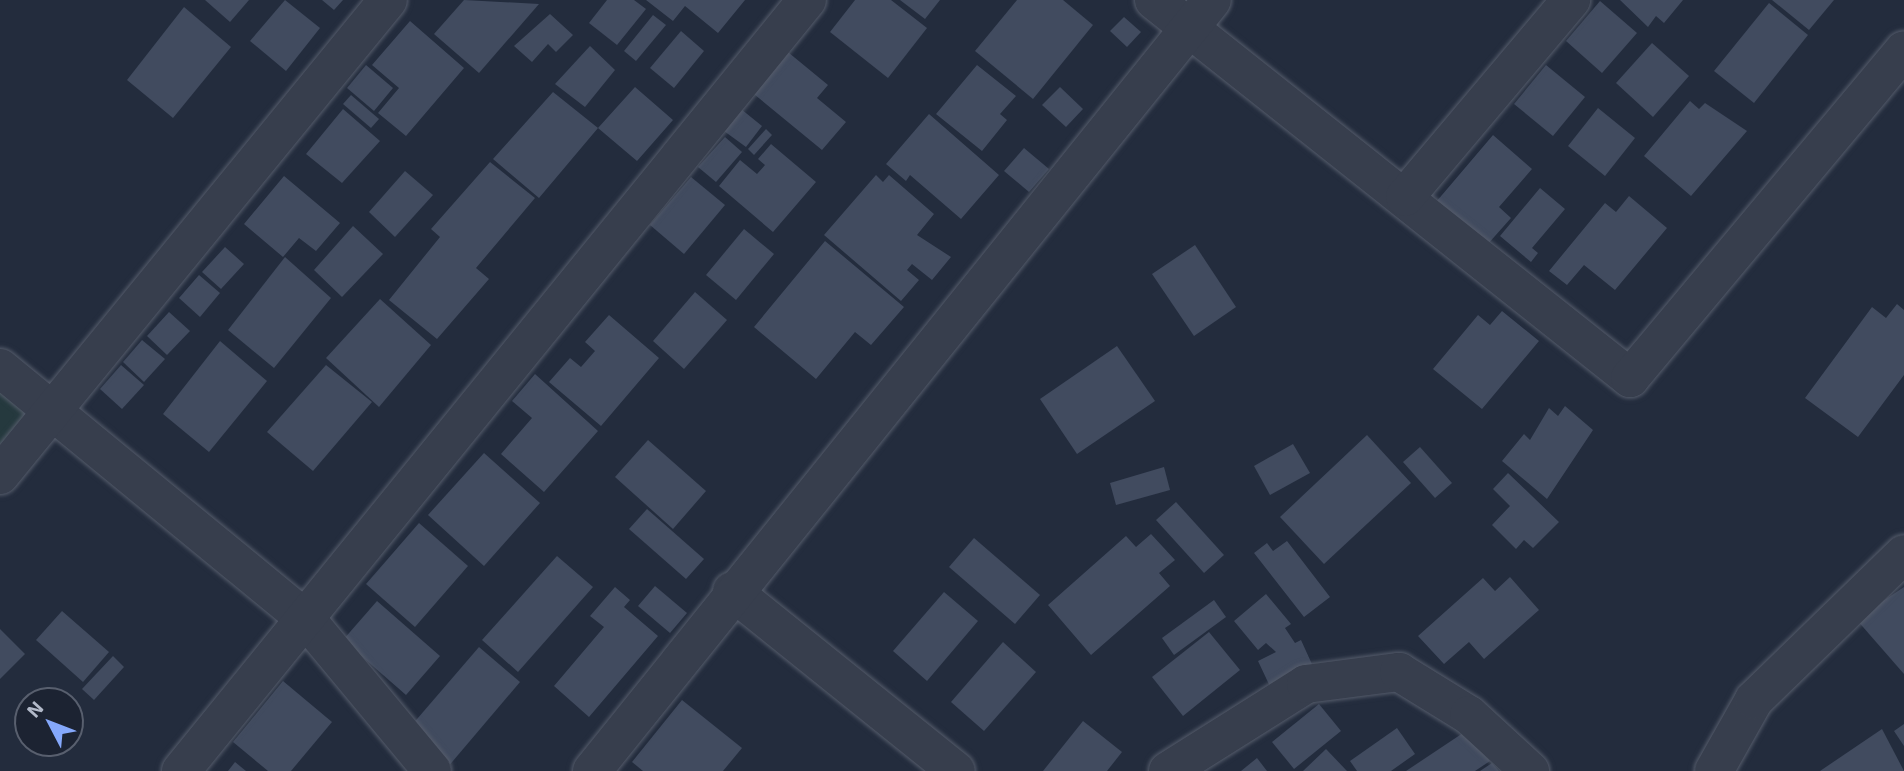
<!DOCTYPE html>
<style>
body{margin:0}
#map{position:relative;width:1904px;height:771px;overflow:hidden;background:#232c3d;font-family:"Exo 2",sans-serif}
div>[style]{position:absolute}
.green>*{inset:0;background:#25393e}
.building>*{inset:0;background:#414b5f}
.roads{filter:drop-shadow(0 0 2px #555c6b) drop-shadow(0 0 2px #555c6b)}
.street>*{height:38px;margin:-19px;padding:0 19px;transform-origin:19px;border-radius:19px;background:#373e4d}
span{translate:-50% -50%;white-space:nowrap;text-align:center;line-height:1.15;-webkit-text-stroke:5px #1c2332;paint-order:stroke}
.north{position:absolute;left:14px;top:687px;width:70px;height:70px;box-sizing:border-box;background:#1c2332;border:2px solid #585f6e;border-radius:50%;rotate:312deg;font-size:19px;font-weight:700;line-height:28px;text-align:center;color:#b2b9c9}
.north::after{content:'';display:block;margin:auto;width:24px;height:32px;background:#85a8fb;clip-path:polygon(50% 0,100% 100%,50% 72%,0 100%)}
</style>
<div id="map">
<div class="green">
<div style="clip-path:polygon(0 382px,38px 413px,0 459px)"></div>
</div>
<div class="building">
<div style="clip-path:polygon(205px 0,249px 0,230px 22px)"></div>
<div style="clip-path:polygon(285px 0,320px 28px,286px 71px,250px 41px)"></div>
<div style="clip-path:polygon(322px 0,343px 0,334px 10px)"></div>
<div style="clip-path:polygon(464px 0,539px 4px,479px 73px,434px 34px)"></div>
<div style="clip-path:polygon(607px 0,634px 0,646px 9px,617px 45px,589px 23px)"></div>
<div style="clip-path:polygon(646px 0,745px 0,718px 33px,685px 6px,673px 21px)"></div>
<div style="clip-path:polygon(855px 0,891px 0,927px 28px,888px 78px,830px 32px)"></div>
<div style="clip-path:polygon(900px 0,940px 0,925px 19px)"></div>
<div style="clip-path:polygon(1017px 0,1063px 0,1093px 25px,1033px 99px,975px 51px)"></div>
<div style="clip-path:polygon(1620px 0,1683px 0,1664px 23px,1656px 16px,1648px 27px)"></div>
<div style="clip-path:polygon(1772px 0,1834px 0,1809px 30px)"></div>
<div style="clip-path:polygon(1600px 1px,1637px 33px,1602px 73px,1566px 41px)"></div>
<div style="clip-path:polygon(1769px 3px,1808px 35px,1754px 103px,1714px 71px)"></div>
<div style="clip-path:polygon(184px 7px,231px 47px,173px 118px,127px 80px)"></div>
<div style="clip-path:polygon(550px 14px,573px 35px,556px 52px,548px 44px,532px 62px,514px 46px)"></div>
<div style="clip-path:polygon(653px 15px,666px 25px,636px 61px,624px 51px)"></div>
<div style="clip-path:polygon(1124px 17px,1141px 32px,1127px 47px,1110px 31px)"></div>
<div style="clip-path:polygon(410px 21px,464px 68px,406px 136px,378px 113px,399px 88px,372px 65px)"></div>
<div style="clip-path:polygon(681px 31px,704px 51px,674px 88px,650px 68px)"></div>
<div style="clip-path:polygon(1652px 43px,1689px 76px,1653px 117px,1616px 83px)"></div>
<div style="clip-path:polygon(590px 46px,615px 70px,585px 107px,555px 84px)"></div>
<div style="clip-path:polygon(783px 48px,828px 85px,817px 98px,846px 122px,822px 150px,749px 90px)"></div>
<div style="clip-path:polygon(366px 65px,393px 88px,374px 111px,347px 88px)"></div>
<div style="clip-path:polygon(977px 65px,1016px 96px,1000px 114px,1007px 120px,982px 151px,936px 114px)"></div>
<div style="clip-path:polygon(1546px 65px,1585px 97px,1553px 136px,1514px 104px)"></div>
<div style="clip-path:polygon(635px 87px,673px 120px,637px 161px,598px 128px,539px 198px,493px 159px,553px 92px,598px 128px)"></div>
<div style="clip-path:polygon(1060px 87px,1083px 109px,1066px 127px,1042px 105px)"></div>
<div style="clip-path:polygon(351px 95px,379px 119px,371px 128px,343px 104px)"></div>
<div style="clip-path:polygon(1690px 101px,1699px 109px,1705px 103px,1747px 131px,1691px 196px,1644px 156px)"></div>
<div style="clip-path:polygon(1598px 108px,1635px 138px,1605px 176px,1568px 146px)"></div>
<div style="clip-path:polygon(343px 109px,380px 141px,342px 183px,306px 154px)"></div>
<div style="clip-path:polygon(741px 109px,762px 126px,746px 147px,724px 131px)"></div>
<div style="clip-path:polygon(929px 114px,999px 175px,961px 219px,910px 175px,906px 181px,886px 164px)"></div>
<div style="clip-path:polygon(766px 129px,772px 135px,754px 155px,748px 149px)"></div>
<div style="clip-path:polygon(1493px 135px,1532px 169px,1499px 207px,1511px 218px,1487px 245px,1436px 202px)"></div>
<div style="clip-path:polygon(725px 137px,742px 152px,716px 182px,698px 167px)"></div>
<div style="clip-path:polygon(771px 144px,816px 182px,773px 232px,719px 186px,740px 160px,757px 174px,765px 165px,758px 159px)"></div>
<div style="clip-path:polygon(1024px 148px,1049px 169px,1029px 192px,1004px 171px)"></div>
<div style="clip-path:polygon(490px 162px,535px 198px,476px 268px,489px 279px,437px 339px,389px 300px,440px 237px,431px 229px)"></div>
<div style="clip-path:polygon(405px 171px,433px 195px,395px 237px,369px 212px)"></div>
<div style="clip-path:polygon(876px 175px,883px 182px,889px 175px,934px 214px,917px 235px,951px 257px,932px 280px,912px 264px,907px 270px,919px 280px,901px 301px,824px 235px)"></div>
<div style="clip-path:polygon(284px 176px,340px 223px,316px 251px,299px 238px,283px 257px,244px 224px)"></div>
<div style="clip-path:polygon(691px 177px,725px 205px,684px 254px,650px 225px)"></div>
<div style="clip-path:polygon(1540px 188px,1565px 209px,1532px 248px,1538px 253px,1531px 262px,1500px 236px)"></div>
<div style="clip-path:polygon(1629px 196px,1667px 228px,1615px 290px,1584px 265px,1567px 285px,1549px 271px,1605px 203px,1616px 212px)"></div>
<div style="clip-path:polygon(353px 226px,383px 254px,342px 297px,314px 270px)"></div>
<div style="clip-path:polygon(744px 229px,774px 254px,736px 300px,706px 275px)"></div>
<div style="clip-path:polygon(825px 241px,904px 307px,871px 345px,855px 332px,816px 379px,754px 327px)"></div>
<div style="clip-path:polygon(1195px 245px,1236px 307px,1194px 336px,1152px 274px)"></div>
<div style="clip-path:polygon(225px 247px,244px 264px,221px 289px,202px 272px)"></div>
<div style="clip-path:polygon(285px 257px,331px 298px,274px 368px,228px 330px)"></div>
<div style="clip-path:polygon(199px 275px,220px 293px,200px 317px,179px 298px)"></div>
<div style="clip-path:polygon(695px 292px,727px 320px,684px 369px,653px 341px)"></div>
<div style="clip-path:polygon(380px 299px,431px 345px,379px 407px,326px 358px)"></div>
<div style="clip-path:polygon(1897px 304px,1904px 310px,1904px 375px,1858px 437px,1805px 398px,1872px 307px,1886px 318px)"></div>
<div style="clip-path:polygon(1502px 311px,1539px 341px,1482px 409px,1433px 369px,1478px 315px,1490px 325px)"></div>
<div style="clip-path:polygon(169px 312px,190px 331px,167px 355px,147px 336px)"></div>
<div style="clip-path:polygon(609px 315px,659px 358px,601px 426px,549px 382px,570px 358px,581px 367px,595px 351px,585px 342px)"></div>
<div style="clip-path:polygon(142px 340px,165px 359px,144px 382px,123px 362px)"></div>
<div style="clip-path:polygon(220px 341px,267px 381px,209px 452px,163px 414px)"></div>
<div style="clip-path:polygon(1117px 346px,1155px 401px,1077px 454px,1040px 399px)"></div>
<div style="clip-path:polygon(121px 365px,144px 385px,122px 409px,100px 389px)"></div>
<div style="clip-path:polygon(326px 365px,372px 402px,313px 471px,267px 432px)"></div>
<div style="clip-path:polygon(535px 374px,598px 431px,544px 492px,501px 454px,532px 418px,512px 401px)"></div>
<div style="clip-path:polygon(1565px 406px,1593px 430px,1547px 499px,1502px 461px,1524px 434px,1530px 440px,1549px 408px,1558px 416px)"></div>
<div style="clip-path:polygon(1367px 435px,1411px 483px,1324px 564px,1280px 517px)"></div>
<div style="clip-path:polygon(648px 440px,706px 491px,673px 529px,615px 477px)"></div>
<div style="clip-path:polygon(1293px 444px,1310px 473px,1270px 495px,1254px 466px)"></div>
<div style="clip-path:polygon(1420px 447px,1452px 483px,1435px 498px,1403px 462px)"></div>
<div style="clip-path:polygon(484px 453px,540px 503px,484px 566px,428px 515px)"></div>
<div style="clip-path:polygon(1164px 467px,1170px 490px,1116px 505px,1110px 483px)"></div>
<div style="clip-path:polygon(1508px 473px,1559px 522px,1533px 548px,1524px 540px,1516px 549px,1492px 525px,1510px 506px,1493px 489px)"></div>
<div style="clip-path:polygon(1176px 502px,1224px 555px,1204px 573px,1156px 520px)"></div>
<div style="clip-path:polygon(647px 509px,704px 559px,686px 579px,629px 529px)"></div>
<div style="clip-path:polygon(419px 523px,468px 566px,415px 627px,366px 584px)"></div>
<div style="clip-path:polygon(1151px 534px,1175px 560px,1159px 573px,1170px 586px,1091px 655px,1048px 605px,1126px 536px,1136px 547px)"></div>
<div style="clip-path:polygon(974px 538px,1040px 595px,1015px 624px,949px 567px)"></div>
<div style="clip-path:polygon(1287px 541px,1330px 597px,1304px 617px,1254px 553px,1267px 543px,1273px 551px)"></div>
<div style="clip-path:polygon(557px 556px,593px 587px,518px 672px,482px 640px)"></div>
<div style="clip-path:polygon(1510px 577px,1539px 610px,1484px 659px,1469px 642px,1444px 664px,1418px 636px,1483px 578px,1495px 591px)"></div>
<div style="clip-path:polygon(655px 586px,687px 613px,670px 633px,638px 606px)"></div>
<div style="clip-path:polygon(615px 587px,630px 600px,624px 607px,658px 636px,589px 717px,554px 686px,604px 627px,590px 616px)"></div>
<div style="clip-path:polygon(1904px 587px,1904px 674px,1856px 619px)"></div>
<div style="clip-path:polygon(944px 592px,978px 621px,927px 681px,893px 651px)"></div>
<div style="clip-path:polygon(1266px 594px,1291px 624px,1285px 628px,1295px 643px,1301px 640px,1316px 673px,1274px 695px,1258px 661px,1276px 652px,1266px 643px,1258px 650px,1234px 621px)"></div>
<div style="clip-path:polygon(1214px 600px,1226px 617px,1174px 655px,1162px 638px)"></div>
<div style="clip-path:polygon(377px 601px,440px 656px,406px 695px,343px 640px)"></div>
<div style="clip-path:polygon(62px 611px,109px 652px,83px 682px,36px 640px)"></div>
<div style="clip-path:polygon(0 629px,25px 654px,0 679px)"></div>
<div style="clip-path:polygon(1209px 632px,1240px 670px,1183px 716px,1152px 677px)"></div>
<div style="clip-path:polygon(1003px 642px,1036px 672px,984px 731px,951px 702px)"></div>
<div style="clip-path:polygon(479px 647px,520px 682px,447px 768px,405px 733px)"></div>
<div style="clip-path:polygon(113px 656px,124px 667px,94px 700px,82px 689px)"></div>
<div style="clip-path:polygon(283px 681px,332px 722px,291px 771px,268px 771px,233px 742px)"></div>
<div style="clip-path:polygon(682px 700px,742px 748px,723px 771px,643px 771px,632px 762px)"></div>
<div style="clip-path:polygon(1319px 704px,1341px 731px,1294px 769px,1272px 742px)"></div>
<div style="clip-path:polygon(1083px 721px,1122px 752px,1107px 771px,1043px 771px)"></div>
<div style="clip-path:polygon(1904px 724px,1904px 746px,1894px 731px)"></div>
<div style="clip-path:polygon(1397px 728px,1415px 754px,1391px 771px,1357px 771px,1350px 761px)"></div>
<div style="clip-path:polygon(1882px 729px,1904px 771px,1820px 771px)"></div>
<div style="clip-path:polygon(1463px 733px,1490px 761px,1475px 771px,1406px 771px)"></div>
<div style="clip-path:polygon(1326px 749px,1347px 771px,1303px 771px)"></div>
<div style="clip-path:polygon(1257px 758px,1267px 771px,1241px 771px)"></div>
<div style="clip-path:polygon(235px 762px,246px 771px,228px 771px)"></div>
<div style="clip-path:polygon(1492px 763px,1499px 771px,1480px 771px)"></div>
</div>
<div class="roads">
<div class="street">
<div style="left:1154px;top:0;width:608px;rotate:38.45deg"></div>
<div style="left:1630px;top:378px;width:427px;rotate:-50.1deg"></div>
<div style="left:1405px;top:197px;width:258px;rotate:-49.9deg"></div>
<div style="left:0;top:368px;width:396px;rotate:39.4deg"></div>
<div style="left:306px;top:619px;width:197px;rotate:50.3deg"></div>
<div style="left:0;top:475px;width:613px;rotate:-50.76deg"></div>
<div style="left:732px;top:591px;width:287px;rotate:38.8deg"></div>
<div style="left:181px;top:771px;width:993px;rotate:-50.93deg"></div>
<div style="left:592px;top:771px;width:989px;rotate:-51.2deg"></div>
<div style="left:1168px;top:771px;width:163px;rotate:-32.2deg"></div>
<div style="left:1306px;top:684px;width:94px;rotate:-7.4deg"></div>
<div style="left:1399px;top:672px;width:82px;rotate:31.6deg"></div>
<div style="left:1469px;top:715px;width:83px;rotate:42.6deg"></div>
<div style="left:1714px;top:771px;width:81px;rotate:-60.6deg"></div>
<div style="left:1754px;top:700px;width:209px;rotate:-44.2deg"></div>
</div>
</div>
<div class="north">N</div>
</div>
